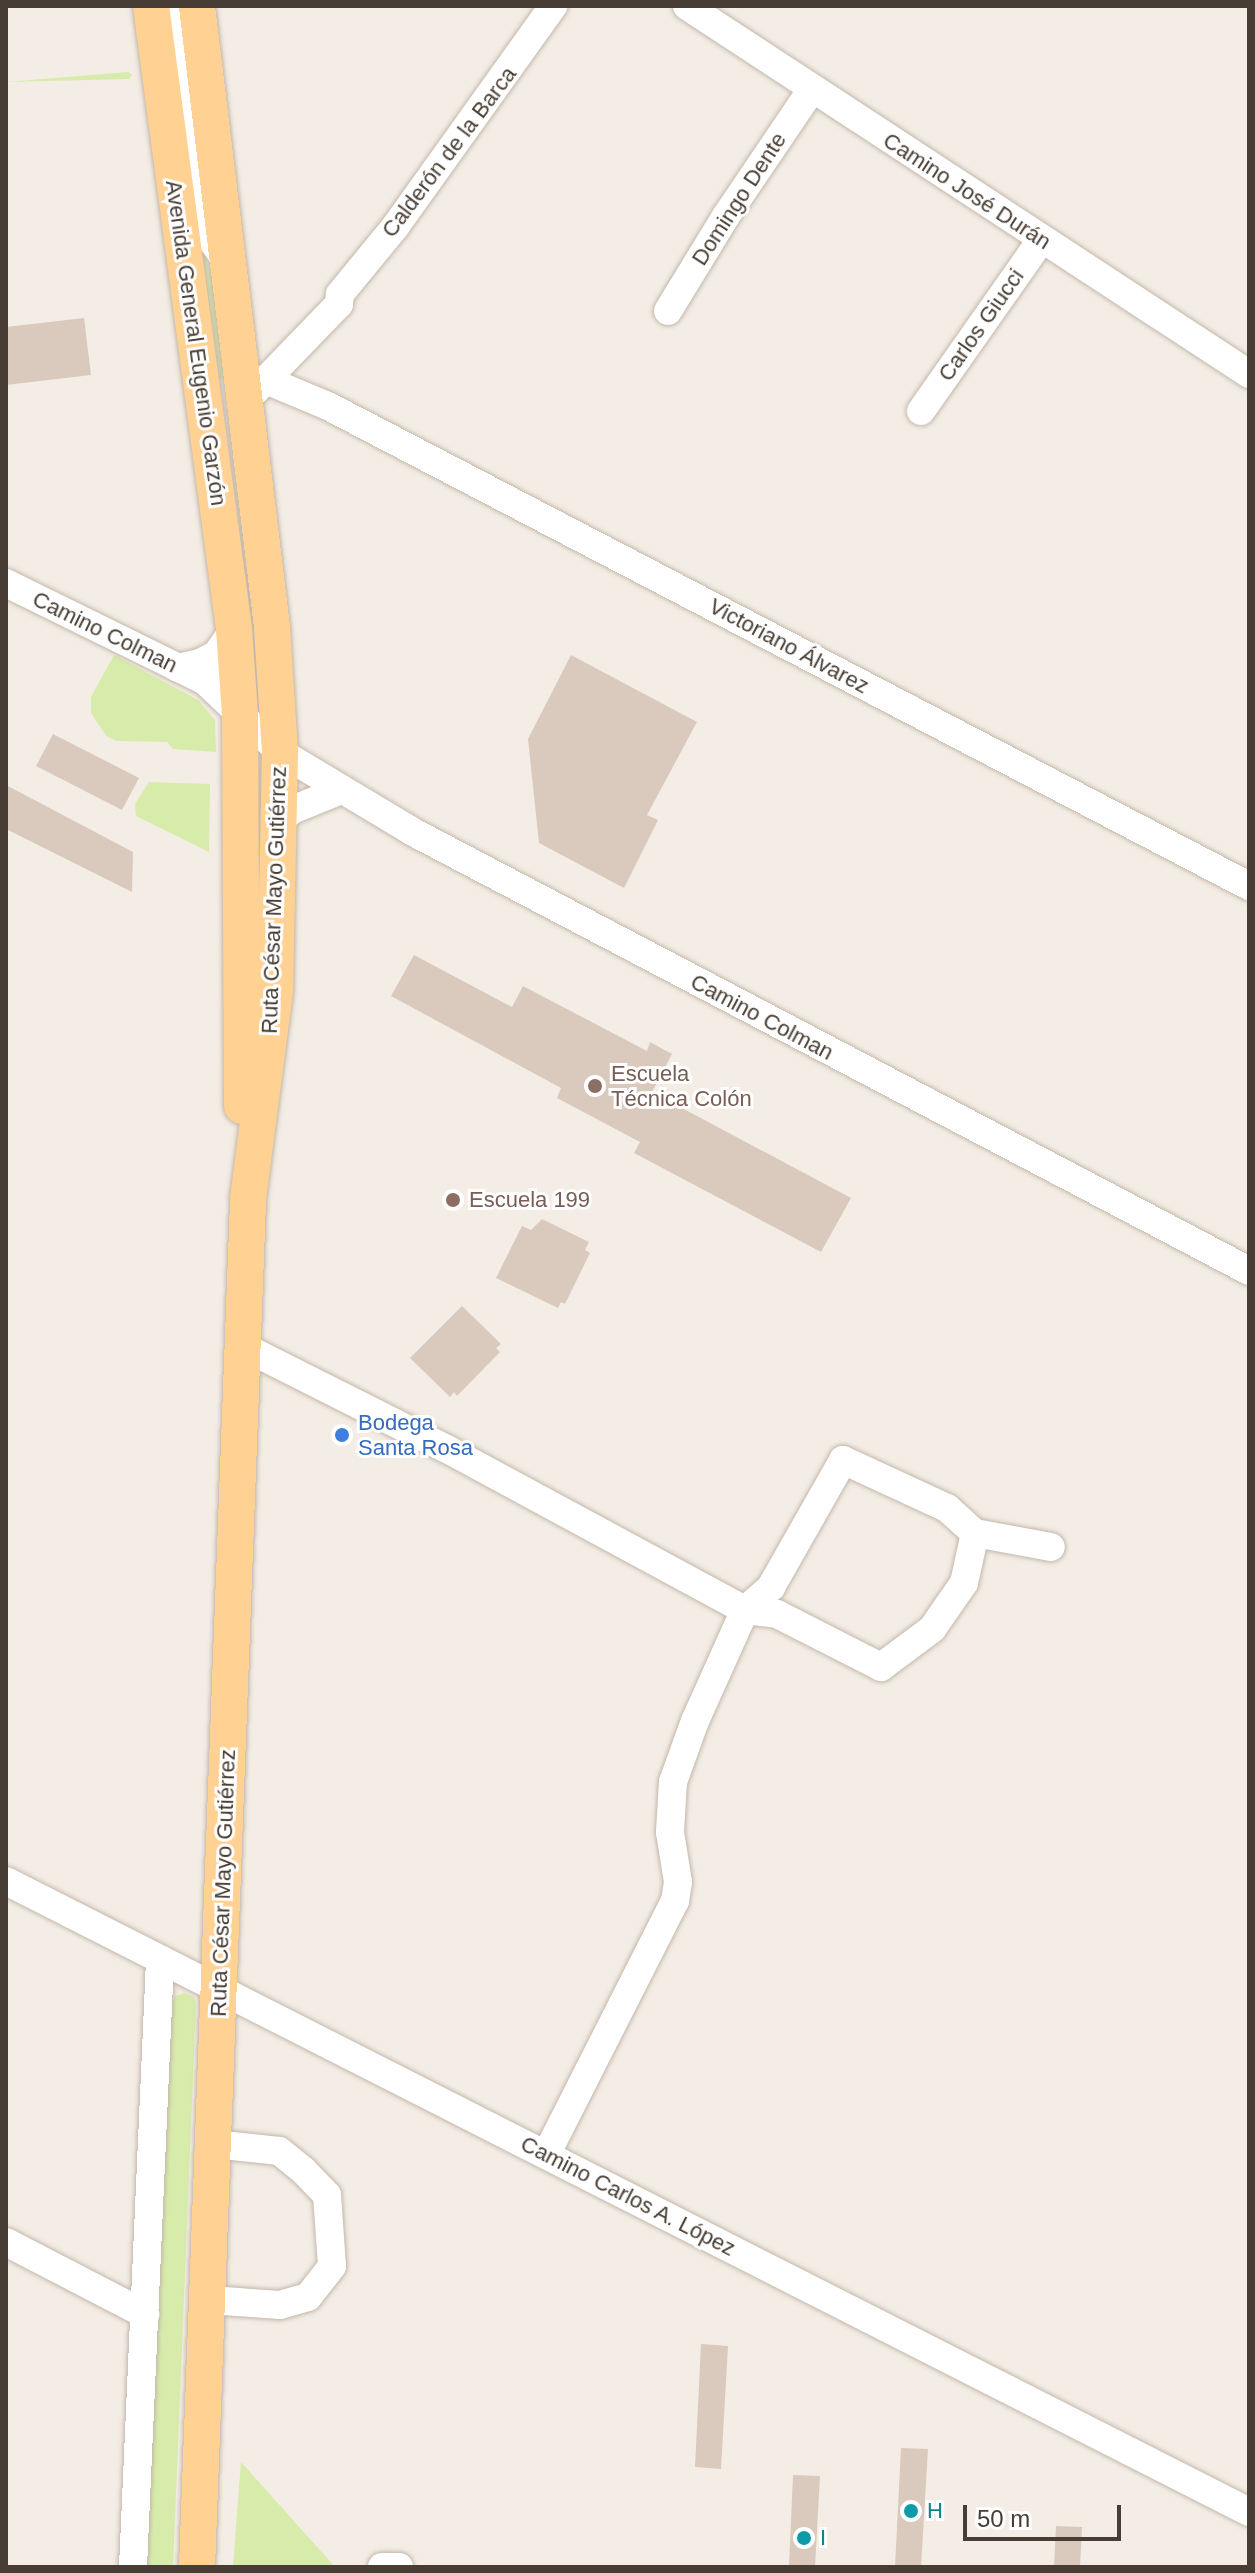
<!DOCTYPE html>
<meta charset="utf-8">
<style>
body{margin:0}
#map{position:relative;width:1255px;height:2573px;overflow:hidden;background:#f4ede5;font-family:Helvetica,sans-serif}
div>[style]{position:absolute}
.green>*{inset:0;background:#d7ecaa}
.building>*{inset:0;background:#d9cabd}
.roads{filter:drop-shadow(0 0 2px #c3b7aa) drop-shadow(0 0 2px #c3b7aa)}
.minor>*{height:28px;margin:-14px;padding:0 14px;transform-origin:14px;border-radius:14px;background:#fff}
.major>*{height:36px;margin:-18px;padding:0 18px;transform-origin:18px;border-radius:18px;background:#ffd293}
.dots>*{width:22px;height:22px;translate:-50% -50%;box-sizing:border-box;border:4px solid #fff;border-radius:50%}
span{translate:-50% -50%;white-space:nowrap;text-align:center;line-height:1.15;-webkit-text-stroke:6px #fff;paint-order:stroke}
.street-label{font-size:22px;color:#473d34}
.education-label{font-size:22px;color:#785e54}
.left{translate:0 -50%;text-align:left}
.shop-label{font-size:22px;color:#366cbe}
.culture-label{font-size:22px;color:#0d838f}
.frame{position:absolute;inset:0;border:8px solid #473d34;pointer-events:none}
.scale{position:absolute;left:963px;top:2505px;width:158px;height:36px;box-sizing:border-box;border:4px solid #473d34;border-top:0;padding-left:10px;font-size:24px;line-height:28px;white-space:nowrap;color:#473d34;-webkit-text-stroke:6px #fff;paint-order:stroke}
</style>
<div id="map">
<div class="green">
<div style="clip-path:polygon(128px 72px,132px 75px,129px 79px,6px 82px)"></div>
<div style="clip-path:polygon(194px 228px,214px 281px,227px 375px,214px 383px)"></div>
<div style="clip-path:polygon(114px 655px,198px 700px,215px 720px,216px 752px,173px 749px,167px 742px,117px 741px,106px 736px,91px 713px,91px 697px)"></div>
<div style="clip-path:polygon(149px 782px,210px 784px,209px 852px,136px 816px,135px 804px)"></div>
<div style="clip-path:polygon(185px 1993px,194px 1997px,196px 2003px,173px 2567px,141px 2567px,172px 2003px,175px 1996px)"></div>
<div style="clip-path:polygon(241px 2462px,335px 2567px,233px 2567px)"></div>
</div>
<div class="building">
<div style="clip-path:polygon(84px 318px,91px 375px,6px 385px,6px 327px)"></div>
<div style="clip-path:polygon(571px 655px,697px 722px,647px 815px,658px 820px,624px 888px,539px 843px,528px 739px)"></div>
<div style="clip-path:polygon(53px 734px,139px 778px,122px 810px,36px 766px)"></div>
<div style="clip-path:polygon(6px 785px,133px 852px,132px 892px,6px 829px)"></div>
<div style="clip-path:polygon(414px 955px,512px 1007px,523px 986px,647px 1051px,650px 1042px,672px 1054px,652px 1092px,851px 1198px,821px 1252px,634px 1153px,640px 1142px,557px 1098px,561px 1088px,391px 996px)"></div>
<div style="clip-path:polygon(542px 1219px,589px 1242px,585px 1250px,590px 1253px,565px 1304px,561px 1302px,558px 1308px,496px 1278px,522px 1226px,531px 1230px)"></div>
<div style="clip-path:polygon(462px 1306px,501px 1344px,496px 1348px,500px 1352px,457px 1396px,454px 1392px,450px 1397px,410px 1358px)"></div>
<div style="clip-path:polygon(701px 2344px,728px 2346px,721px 2469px,695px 2467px)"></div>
<div style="clip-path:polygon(901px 2448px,928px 2449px,921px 2567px,895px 2567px)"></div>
<div style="clip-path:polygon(793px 2475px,820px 2476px,815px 2567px,789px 2567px)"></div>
<div style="clip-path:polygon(1056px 2526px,1082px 2527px,1080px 2567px,1054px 2567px)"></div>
</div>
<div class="roads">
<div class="minor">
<div style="left:179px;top:6px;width:228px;rotate:83.2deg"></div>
<div style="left:206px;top:232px;width:39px;rotate:55deg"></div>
<div style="left:687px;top:6px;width:672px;rotate:33.22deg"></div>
<div style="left:668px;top:311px;width:111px;rotate:-58.6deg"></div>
<div style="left:726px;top:216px;width:153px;rotate:-55.9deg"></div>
<div style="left:266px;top:380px;width:67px;rotate:22.8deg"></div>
<div style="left:328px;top:406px;width:1039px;rotate:27.53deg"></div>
<div style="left:255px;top:391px;width:121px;rotate:-46deg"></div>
<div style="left:339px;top:304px;width:10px;rotate:-84deg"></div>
<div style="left:340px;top:294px;width:87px;rotate:-50.6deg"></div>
<div style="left:395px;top:227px;width:272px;rotate:-54.4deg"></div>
<div style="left:921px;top:411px;width:209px;rotate:-54.9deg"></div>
<div style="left:6px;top:583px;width:222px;rotate:26.2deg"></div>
<div style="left:205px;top:681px;width:17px;rotate:10deg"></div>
<div style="left:178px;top:668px;width:23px;rotate:-13deg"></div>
<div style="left:200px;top:663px;width:18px;rotate:-27deg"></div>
<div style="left:216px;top:655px;width:32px;rotate:-55deg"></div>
<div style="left:205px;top:681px;width:103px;rotate:43.4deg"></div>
<div style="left:280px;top:752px;width:155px;rotate:31deg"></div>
<div style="left:413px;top:832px;width:944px;rotate:27.7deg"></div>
<div style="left:279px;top:821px;width:17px;rotate:-40deg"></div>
<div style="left:292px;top:810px;width:53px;rotate:-22.2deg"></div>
<div style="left:242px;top:1346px;width:229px;rotate:26.7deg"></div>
<div style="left:447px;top:1449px;width:339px;rotate:28.4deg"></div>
<div style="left:745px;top:1610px;width:32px;rotate:7deg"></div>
<div style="left:777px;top:1614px;width:117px;rotate:27deg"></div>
<div style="left:881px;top:1667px;width:64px;rotate:-36.7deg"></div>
<div style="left:932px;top:1629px;width:56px;rotate:-55.2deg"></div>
<div style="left:964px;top:1583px;width:51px;rotate:-77.6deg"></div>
<div style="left:975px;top:1533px;width:77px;rotate:10.4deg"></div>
<div style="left:6px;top:1881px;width:1394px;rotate:26.91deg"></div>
<div style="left:547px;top:2153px;width:283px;rotate:-63.1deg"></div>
<div style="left:675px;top:1901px;width:19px;rotate:-81deg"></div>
<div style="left:678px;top:1882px;width:51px;rotate:-99.1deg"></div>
<div style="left:670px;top:1832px;width:50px;rotate:-86.6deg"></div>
<div style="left:673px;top:1782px;width:65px;rotate:-70.2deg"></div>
<div style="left:695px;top:1721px;width:122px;rotate:-65.8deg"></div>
<div style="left:745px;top:1610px;width:35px;rotate:-41deg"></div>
<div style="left:771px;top:1587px;width:146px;rotate:-60.4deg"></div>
<div style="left:843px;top:1460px;width:115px;rotate:24.8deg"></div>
<div style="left:947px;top:1508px;width:38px;rotate:42deg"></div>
<div style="left:6px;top:2242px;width:157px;rotate:27.4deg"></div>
<div style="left:209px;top:2300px;width:71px;rotate:4deg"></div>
<div style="left:280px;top:2305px;width:29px;rotate:-16deg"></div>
<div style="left:308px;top:2297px;width:39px;rotate:-52deg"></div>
<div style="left:332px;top:2266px;width:71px;rotate:-94deg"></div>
<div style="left:327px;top:2195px;width:33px;rotate:-134deg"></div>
<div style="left:304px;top:2171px;width:32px;rotate:-141deg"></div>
<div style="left:279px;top:2151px;width:66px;rotate:-173.9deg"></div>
<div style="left:133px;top:2567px;width:608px;rotate:-87.45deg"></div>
<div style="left:382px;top:2567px;width:17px"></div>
</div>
<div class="major">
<div style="left:151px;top:6px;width:629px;rotate:82.41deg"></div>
<div style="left:234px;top:629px;width:85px;rotate:86deg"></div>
<div style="left:240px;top:714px;width:392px;rotate:89.7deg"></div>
<div style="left:197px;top:2567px;width:1369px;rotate:-87.86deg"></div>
<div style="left:248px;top:1199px;width:211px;rotate:-82.6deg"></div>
<div style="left:275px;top:990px;width:238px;rotate:-88.8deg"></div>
<div style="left:280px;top:752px;width:125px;rotate:-93.7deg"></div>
<div style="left:272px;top:627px;width:626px;rotate:-96.89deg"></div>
</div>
</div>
<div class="dots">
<div style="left:595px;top:1086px;background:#8d6e63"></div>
<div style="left:453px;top:1200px;background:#8d6e63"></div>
<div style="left:342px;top:1435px;background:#3f7fe0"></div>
<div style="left:911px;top:2511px;background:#0f9aa8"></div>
<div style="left:804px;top:2538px;background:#0f9aa8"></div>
</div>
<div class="street-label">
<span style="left:449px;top:152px;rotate:-53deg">Calderón de la Barca</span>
<span style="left:967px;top:191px;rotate:33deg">Camino José Durán</span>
<span style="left:739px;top:199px;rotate:-57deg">Domingo Dente</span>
<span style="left:981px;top:325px;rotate:-55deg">Carlos Giucci</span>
<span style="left:196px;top:343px;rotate:82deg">Avenida General Eugenio Garzón</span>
<span style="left:105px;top:632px;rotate:26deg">Camino Colman</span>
<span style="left:789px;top:646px;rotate:28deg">Victoriano Álvarez</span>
<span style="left:274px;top:900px;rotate:-88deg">Ruta César Mayo Gutiérrez</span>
<span style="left:762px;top:1017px;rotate:28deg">Camino Colman</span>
<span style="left:223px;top:1883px;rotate:-88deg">Ruta César Mayo Gutiérrez</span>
<span style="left:628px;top:2196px;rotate:27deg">Camino Carlos A. López</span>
</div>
<div class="education-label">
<span class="left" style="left:611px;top:1086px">Escuela<br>Técnica Colón</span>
<span class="left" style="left:469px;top:1200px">Escuela 199</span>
</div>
<div class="shop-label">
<span class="left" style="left:358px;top:1435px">Bodega<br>Santa Rosa</span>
</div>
<div class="culture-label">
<span class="left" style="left:927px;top:2511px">H</span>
<span class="left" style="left:820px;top:2538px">I</span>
</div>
<div class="frame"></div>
<div class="scale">50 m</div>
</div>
